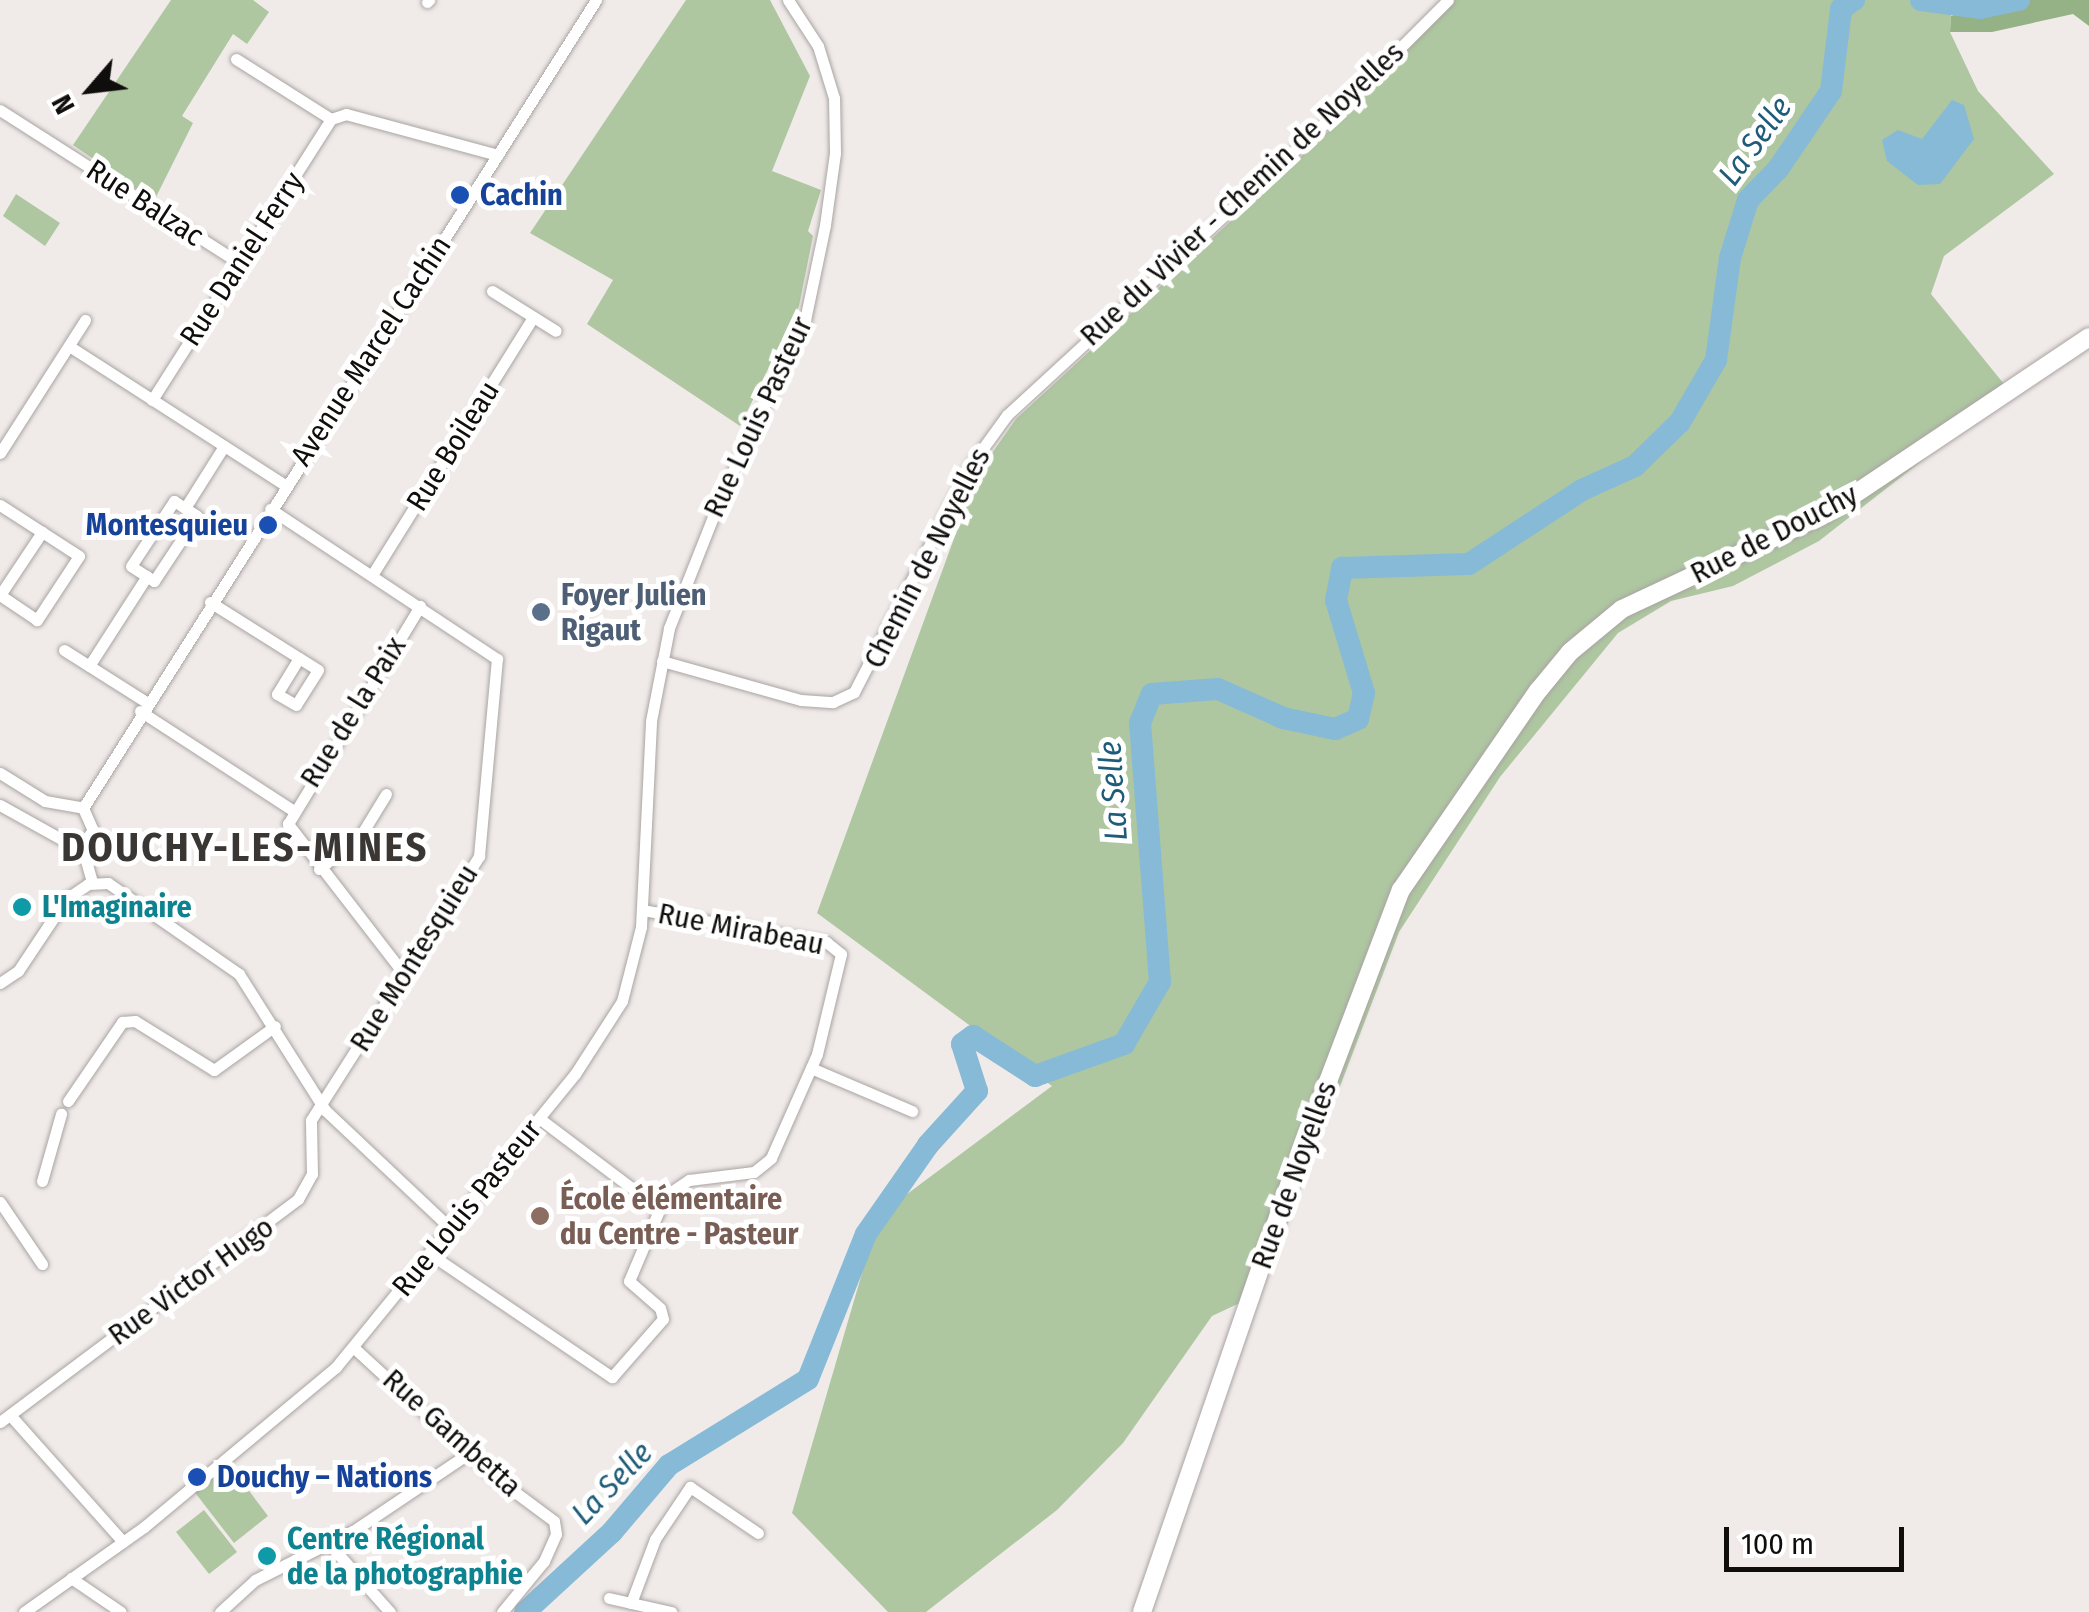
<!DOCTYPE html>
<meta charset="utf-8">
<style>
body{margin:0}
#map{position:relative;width:2089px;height:1612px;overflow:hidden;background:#f0ebe9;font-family:"Fira Sans Condensed",sans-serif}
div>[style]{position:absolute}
.green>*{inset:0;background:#aec7a1}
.forest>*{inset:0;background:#95b186}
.water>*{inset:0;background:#87bad6}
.river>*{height:22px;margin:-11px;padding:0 11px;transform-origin:11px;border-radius:11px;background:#87bad6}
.roads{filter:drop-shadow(0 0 2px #a9a4a2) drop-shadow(0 0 2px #a9a4a2)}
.street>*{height:11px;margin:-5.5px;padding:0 5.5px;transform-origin:5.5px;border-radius:5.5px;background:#fff}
.secondary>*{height:18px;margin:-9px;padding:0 9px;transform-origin:9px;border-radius:9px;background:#fff}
.dots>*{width:28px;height:28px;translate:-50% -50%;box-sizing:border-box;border:5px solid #fff;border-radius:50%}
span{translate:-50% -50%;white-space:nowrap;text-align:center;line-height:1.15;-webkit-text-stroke:10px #fff;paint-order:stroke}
.street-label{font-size:30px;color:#0f0e0d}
.transit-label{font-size:30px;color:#164399;font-weight:700}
.left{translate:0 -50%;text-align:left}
.right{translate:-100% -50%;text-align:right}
.service-label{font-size:30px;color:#4e5e75;font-weight:700}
.culture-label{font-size:30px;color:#0d838f;font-weight:700}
.education-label{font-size:30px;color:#785e54;font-weight:700}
.water-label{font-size:32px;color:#1e5c79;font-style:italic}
.district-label{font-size:40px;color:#3a3634;font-weight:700;letter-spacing:2.5px}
.north{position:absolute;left:40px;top:40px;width:100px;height:100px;-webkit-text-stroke:8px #fff;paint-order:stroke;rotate:242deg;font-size:28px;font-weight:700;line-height:40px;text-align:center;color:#0f0e0d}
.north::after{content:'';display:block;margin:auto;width:35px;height:45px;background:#0f0e0d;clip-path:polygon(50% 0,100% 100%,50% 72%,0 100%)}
.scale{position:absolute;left:1724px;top:1527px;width:180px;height:45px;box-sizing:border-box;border:5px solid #0f0e0d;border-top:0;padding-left:12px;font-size:30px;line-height:35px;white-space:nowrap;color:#0f0e0d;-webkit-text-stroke:8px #fff;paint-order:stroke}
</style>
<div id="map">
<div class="green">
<div style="clip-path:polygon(171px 0,253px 0,269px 12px,247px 44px,233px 34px,182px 116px,193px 123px,154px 201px,73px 145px)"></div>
<div style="clip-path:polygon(686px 0,770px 0,810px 76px,772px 171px,821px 190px,808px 231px,813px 236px,799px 306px,740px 426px,587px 324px,613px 280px,530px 233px)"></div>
<div style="clip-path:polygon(1441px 0,2008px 0,1951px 15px,1950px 32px,1978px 91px,2054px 174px,1944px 256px,1931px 294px,2004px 384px,1951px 438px,1819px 541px,1733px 586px,1671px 601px,1618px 633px,1500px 777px,1399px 932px,1261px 1293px,1212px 1316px,1123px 1443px,1057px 1510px,926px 1612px,888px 1612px,792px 1513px,879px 1215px,1052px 1086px,817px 913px,978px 473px,1016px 419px,1333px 127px)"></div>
<div style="clip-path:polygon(16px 194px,60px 223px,45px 246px,3px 216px)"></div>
<div style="clip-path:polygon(228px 1463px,268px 1516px,234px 1543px,193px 1490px)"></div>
<div style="clip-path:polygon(204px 1510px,237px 1552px,209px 1574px,176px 1532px)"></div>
</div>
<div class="forest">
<div style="clip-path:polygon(2008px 0,2089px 0,2089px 26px,2073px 14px,1992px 32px,1950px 32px,1951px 16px)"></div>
</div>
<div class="water">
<div style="clip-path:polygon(1952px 100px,1964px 105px,1974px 139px,1940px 184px,1918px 185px,1887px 161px,1882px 140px,1898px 130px,1922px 139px)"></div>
</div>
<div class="river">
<div style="left:1921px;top:0;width:60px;rotate:7.7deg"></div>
<div style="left:1980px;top:8px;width:40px;rotate:-12deg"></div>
<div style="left:525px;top:1612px;width:118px;rotate:-42.6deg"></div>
<div style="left:612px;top:1532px;width:88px;rotate:-49.6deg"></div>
<div style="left:669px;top:1465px;width:163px;rotate:-31.7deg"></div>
<div style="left:808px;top:1379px;width:156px;rotate:-68.2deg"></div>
<div style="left:866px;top:1234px;width:108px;rotate:-55.1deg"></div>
<div style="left:928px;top:1145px;width:73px;rotate:-47.8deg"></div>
<div style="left:977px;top:1091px;width:49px;rotate:-107.7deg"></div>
<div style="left:962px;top:1044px;width:14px;rotate:-36deg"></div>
<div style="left:973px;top:1036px;width:74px;rotate:32.8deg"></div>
<div style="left:1035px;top:1076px;width:95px;rotate:-19.8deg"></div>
<div style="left:1124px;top:1044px;width:72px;rotate:-59.9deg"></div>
<div style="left:1160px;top:982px;width:260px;rotate:-94.4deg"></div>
<div style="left:1140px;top:723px;width:31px;rotate:-68deg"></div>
<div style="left:1152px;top:694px;width:66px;rotate:-4.3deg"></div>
<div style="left:1218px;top:689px;width:71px;rotate:24deg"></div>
<div style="left:1283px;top:718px;width:53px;rotate:11.9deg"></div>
<div style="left:1335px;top:729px;width:25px;rotate:-23deg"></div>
<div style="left:1358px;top:719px;width:27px;rotate:-77deg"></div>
<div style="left:1364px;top:693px;width:97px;rotate:-106.8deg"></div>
<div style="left:1336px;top:600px;width:33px;rotate:-79deg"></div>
<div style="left:1342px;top:568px;width:127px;rotate:-1.8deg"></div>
<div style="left:1469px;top:564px;width:135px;rotate:-33.2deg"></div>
<div style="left:1582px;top:490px;width:58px;rotate:-24.4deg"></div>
<div style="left:1635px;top:466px;width:63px;rotate:-44.4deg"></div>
<div style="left:1680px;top:422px;width:72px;rotate:-59.9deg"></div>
<div style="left:1716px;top:360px;width:103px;rotate:-82.2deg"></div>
<div style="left:1730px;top:258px;width:61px;rotate:-72.8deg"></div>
<div style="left:1748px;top:200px;width:43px;rotate:-45.9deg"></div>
<div style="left:1778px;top:169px;width:94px;rotate:-55.8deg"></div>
<div style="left:1831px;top:91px;width:83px;rotate:-83deg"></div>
<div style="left:1841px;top:9px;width:16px;rotate:-35deg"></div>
</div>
<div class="roads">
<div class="street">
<div style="left:427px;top:2px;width:3px;rotate:-45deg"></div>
<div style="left:236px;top:59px;width:112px;rotate:32.3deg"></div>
<div style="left:331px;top:119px;width:16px;rotate:-18deg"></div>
<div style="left:346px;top:114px;width:157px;rotate:15.1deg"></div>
<div style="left:0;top:110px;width:284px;rotate:32.6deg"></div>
<div style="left:492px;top:291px;width:75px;rotate:32deg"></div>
<div style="left:69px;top:346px;width:257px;rotate:32.8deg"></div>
<div style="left:152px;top:400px;width:333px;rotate:-57.5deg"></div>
<div style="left:0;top:453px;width:158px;rotate:-57.4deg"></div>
<div style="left:174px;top:501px;width:27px;rotate:33deg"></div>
<div style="left:197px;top:516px;width:78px;rotate:123.5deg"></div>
<div style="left:154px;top:581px;width:27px;rotate:-147deg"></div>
<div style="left:131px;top:566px;width:78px;rotate:-56.5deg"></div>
<div style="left:0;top:505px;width:50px;rotate:32.7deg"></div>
<div style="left:42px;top:532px;width:44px;rotate:33deg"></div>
<div style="left:79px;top:556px;width:77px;rotate:123.3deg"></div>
<div style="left:37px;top:620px;width:45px;rotate:-146deg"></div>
<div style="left:0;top:595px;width:76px;rotate:-56.3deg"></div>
<div style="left:185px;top:508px;width:73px;rotate:-57.8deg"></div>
<div style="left:372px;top:575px;width:304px;rotate:-58deg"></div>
<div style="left:210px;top:602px;width:105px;rotate:32.2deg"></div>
<div style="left:299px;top:658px;width:22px;rotate:32deg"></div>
<div style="left:318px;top:670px;width:41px;rotate:122.2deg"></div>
<div style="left:296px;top:705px;width:22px;rotate:-150deg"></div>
<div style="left:277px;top:694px;width:42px;rotate:-58.6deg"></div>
<div style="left:64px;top:650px;width:97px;rotate:32.4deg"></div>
<div style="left:662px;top:661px;width:144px;rotate:15.7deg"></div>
<div style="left:801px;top:700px;width:32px;rotate:4deg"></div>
<div style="left:833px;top:702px;width:23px;rotate:-25deg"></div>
<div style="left:854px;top:692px;width:254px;rotate:-62.8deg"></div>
<div style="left:970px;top:466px;width:63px;rotate:-54deg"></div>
<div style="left:1007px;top:415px;width:430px;rotate:-42.6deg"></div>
<div style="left:1324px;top:124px;width:175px;rotate:-45deg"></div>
<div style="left:89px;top:666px;width:107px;rotate:-57.2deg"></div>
<div style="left:140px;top:711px;width:180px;rotate:33deg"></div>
<div style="left:0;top:773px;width:53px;rotate:31.9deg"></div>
<div style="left:45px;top:801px;width:39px;rotate:10deg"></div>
<div style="left:83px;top:808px;width:24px;rotate:66deg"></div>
<div style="left:93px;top:830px;width:15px;rotate:127deg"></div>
<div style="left:84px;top:842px;width:14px;rotate:172deg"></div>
<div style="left:70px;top:844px;width:80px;rotate:-150.9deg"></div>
<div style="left:83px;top:808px;width:957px;rotate:-57.59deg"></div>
<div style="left:81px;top:843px;width:41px;rotate:74.2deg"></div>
<div style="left:319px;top:869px;width:54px;rotate:-39deg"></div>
<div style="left:361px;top:835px;width:48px;rotate:-58.6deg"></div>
<div style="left:404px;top:974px;width:190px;rotate:-127.7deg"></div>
<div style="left:288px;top:824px;width:255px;rotate:-58.8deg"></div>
<div style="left:0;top:983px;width:22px;rotate:-34deg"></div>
<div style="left:18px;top:971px;width:87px;rotate:-56.3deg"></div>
<div style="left:66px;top:899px;width:27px;rotate:-34deg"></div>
<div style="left:88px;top:884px;width:20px;rotate:-3deg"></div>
<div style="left:108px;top:883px;width:160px;rotate:34.8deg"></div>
<div style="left:239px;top:974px;width:161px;rotate:57.7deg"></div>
<div style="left:325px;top:1110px;width:169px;rotate:43.3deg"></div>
<div style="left:811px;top:1068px;width:110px;rotate:23.1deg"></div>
<div style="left:68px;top:1101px;width:96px;rotate:-55.6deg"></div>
<div style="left:122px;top:1022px;width:13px;rotate:-4deg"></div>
<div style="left:135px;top:1021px;width:93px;rotate:31.8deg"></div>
<div style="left:214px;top:1070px;width:75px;rotate:-35.8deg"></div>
<div style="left:540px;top:1119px;width:148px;rotate:37deg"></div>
<div style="left:42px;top:1181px;width:70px;rotate:-74.2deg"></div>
<div style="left:0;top:1202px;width:75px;rotate:55.9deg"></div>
<div style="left:430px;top:1254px;width:220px;rotate:34.1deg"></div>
<div style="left:612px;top:1377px;width:77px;rotate:-48.7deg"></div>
<div style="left:663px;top:1319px;width:11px;rotate:-105deg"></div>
<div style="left:660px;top:1308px;width:41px;rotate:-138.9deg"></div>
<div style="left:629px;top:1281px;width:92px;rotate:-67deg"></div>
<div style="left:665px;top:1196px;width:29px;rotate:-34deg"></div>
<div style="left:689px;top:1180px;width:65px;rotate:-7deg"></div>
<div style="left:754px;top:1172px;width:22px;rotate:-39deg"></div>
<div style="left:771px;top:1158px;width:114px;rotate:-66.1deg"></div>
<div style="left:817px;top:1054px;width:103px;rotate:-76.5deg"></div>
<div style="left:841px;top:954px;width:19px;rotate:-141deg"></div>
<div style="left:826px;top:942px;width:186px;rotate:-170.1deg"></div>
<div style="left:353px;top:1347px;width:189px;rotate:42.6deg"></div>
<div style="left:492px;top:1475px;width:77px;rotate:36.6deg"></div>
<div style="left:554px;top:1521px;width:13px;rotate:81deg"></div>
<div style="left:556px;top:1534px;width:30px;rotate:114deg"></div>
<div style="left:544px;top:1561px;width:66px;rotate:129.5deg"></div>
<div style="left:10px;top:1415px;width:170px;rotate:48.3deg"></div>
<div style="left:0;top:1422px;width:372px;rotate:-36.8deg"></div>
<div style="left:298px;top:1199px;width:29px;rotate:-61deg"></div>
<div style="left:312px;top:1174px;width:54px;rotate:-91.1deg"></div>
<div style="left:311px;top:1120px;width:313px;rotate:-57.5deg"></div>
<div style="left:479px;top:856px;width:198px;rotate:-84.8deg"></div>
<div style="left:497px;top:659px;width:272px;rotate:-146.5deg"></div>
<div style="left:330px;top:1545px;width:90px;rotate:48.2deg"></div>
<div style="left:71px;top:1578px;width:60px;rotate:34.2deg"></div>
<div style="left:609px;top:1598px;width:64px;rotate:12.7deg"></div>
<div style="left:631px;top:1603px;width:68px;rotate:-69.4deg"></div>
<div style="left:655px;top:1539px;width:63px;rotate:-56.1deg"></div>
<div style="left:690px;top:1487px;width:82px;rotate:34.1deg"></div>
<div style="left:24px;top:1612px;width:147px;rotate:-35.3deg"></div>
<div style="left:144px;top:1527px;width:250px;rotate:-39.8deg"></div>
<div style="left:336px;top:1367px;width:378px;rotate:-50.8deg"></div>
<div style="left:575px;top:1074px;width:87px;rotate:-57.2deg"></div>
<div style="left:622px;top:1001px;width:76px;rotate:-75.6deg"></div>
<div style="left:641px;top:927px;width:206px;rotate:-87.2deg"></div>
<div style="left:651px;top:721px;width:95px;rotate:-79deg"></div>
<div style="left:669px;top:628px;width:144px;rotate:-68.4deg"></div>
<div style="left:722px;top:494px;width:193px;rotate:-64.5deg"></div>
<div style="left:805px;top:320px;width:97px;rotate:-78.1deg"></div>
<div style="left:825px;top:225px;width:73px;rotate:-82.1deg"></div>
<div style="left:835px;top:153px;width:55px;rotate:-91deg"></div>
<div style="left:834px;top:98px;width:54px;rotate:-107.1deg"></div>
<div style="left:818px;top:46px;width:55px;rotate:-123.1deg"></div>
<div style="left:220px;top:1612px;width:47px;rotate:-42.4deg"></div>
<div style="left:255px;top:1580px;width:110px;rotate:-26.6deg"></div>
<div style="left:353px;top:1531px;width:140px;rotate:-33.9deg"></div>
</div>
<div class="secondary">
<div style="left:1142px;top:1612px;width:466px;rotate:-71deg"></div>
<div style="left:1294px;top:1171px;width:301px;rotate:-69.2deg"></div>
<div style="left:1401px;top:890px;width:242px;rotate:-55.5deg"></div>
<div style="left:1538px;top:691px;width:50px;rotate:-50.6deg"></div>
<div style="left:1570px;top:652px;width:67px;rotate:-39.6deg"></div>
<div style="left:1622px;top:609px;width:224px;rotate:-25.1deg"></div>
<div style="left:1825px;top:514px;width:318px;rotate:-33.8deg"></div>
</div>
</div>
<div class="dots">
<div style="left:460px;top:195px;background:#1a4fb4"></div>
<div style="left:268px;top:525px;background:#1a4fb4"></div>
<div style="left:541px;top:612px;background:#5c6f8a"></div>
<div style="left:22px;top:907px;background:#0f9aa8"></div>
<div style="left:540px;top:1216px;background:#8d6e63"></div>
<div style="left:197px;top:1477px;background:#1a4fb4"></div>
<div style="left:267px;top:1556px;background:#0f9aa8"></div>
</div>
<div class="street-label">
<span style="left:1242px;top:194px;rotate:-43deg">Rue du Vivier - Chemin de Noyelles</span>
<span style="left:145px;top:203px;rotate:33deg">Rue Balzac</span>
<span style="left:242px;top:259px;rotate:-57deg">Rue Daniel Ferry</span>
<span style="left:371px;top:351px;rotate:-57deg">Avenue Marcel Cachin</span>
<span style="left:758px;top:417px;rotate:-65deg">Rue Louis Pasteur</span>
<span style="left:453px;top:446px;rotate:-58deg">Rue Boileau</span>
<span style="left:1774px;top:534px;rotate:-27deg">Rue de Douchy</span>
<span style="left:927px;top:558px;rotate:-63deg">Chemin de Noyelles</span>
<span style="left:353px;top:712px;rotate:-58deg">Rue de la Paix</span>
<span style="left:741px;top:929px;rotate:11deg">Rue Mirabeau</span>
<span style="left:414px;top:958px;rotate:-58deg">Rue Montesquieu</span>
<span style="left:1294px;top:1175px;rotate:-70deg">Rue de Noyelles</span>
<span style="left:467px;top:1208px;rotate:-51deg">Rue Louis Pasteur</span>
<span style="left:191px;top:1281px;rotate:-36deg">Rue Victor Hugo</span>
<span style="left:452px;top:1433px;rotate:42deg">Rue Gambetta</span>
</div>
<div class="transit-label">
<span class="left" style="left:480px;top:195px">Cachin</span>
<span class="right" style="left:248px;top:525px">Montesquieu</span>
<span class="left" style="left:217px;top:1477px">Douchy – Nations</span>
</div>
<div class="service-label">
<span class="left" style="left:561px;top:612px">Foyer Julien<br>Rigaut</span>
</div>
<div class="culture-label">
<span class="left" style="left:42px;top:907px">L'Imaginaire</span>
<span class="left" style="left:287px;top:1556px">Centre Régional<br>de la photographie</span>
</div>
<div class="education-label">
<span class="left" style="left:560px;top:1216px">École élémentaire<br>du Centre - Pasteur</span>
</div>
<div class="water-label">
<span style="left:1755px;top:141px;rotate:-54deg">La Selle</span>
<span style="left:1113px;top:791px;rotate:-94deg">La Selle</span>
<span style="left:612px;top:1483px;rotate:-46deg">La Selle</span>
</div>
<div class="district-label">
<span style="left:245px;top:848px">DOUCHY-LES-MINES</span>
</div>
<div class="north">N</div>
<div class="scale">100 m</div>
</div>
